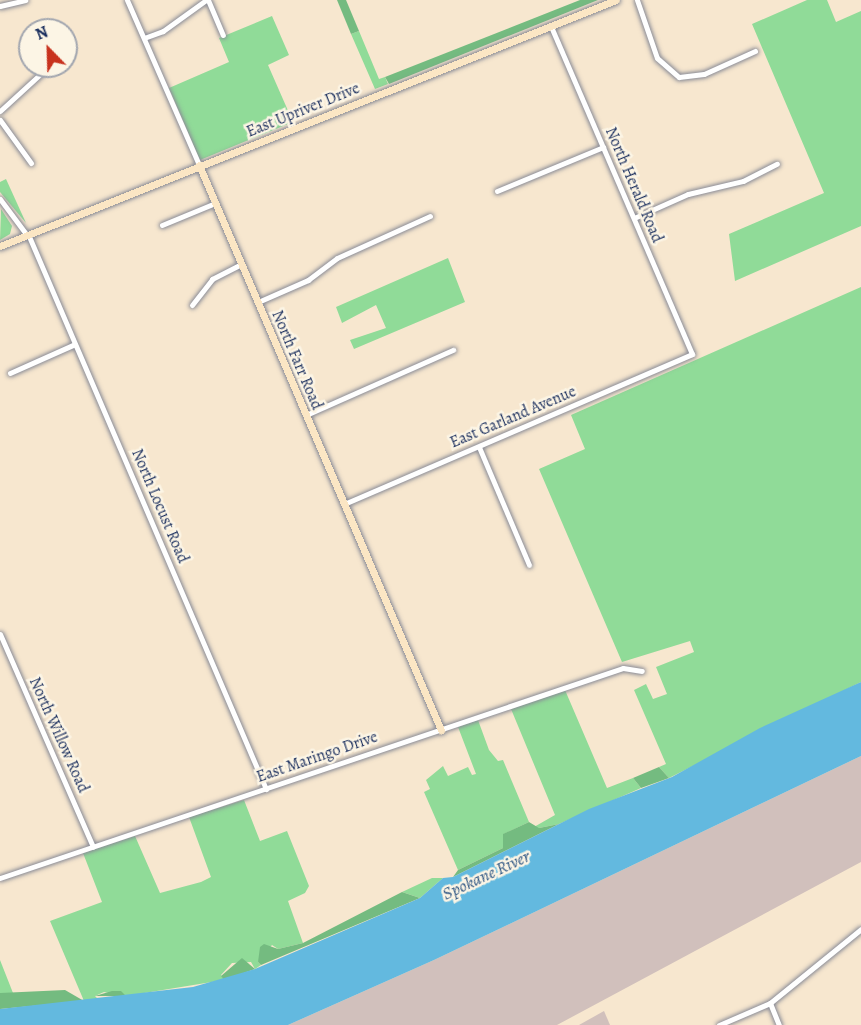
<!DOCTYPE html>
<style>
body{margin:0}
#map{position:relative;width:861px;height:1025px;overflow:hidden;background:#f7e7cf;font-family:Alegreya,serif}
div>[style]{position:absolute}
.industrial>*{inset:0;background:#d1c0bc}
.green>*{inset:0;background:#90db98}
.forest>*{inset:0;background:#74bb80}
.water>*{inset:0;background:#63b9df}
.roads{filter:drop-shadow(0 0 2px #898b96) drop-shadow(0 0 2px #898b96)}
.street>*{height:5px;margin:-2.5px;padding:0 2.5px;transform-origin:2.5px;border-radius:2.5px;background:#fff}
.secondary>*{height:7px;margin:-3.5px;padding:0 3.5px;transform-origin:3.5px;border-radius:3.5px;background:#fbe6c4}
span{translate:-50% -50%;white-space:nowrap;text-align:center;line-height:1.15;-webkit-text-stroke:5px #fcf5e5;paint-order:stroke}
.street-label{font-size:16px;color:#1b2f5e}
.water-label{font-size:18px;color:#315885;font-style:italic}
.north{position:absolute;left:18px;top:18px;width:60px;height:60px;box-sizing:border-box;background:#fcf5e5;border:2px solid #a2a6af;border-radius:50%;rotate:337deg;font-size:16px;font-weight:700;line-height:24px;text-align:center;color:#1b2f5e}
.north::after{content:'';display:block;margin:auto;width:21px;height:27px;background:#c8321e;clip-path:polygon(50% 0,100% 100%,50% 72%,0 100%)}
</style>
<div id="map">
<div class="industrial">
<div style="clip-path:polygon(861px 756px,861px 862px,557px 1025px,288px 1025px,434px 960px)"></div>
<div style="clip-path:polygon(604px 1011px,610px 1025px,579px 1025px)"></div>
</div>
<div class="green">
<div style="clip-path:polygon(807px 0,827px 0,836px 22px,861px 11px,861px 226px,735px 281px,729px 234px,824px 193px,752px 24px)"></div>
<div style="clip-path:polygon(272px 16px,289px 55px,268px 65px,293px 122px,200px 160px,169px 88px,229px 62px,219px 38px)"></div>
<div style="clip-path:polygon(359px 31px,379px 79px,385px 77px,388px 84px,375px 89px,351px 34px)"></div>
<div style="clip-path:polygon(6px 179px,26px 223px,0 192px,0 182px)"></div>
<div style="clip-path:polygon(1px 209px,12px 226px,10px 234px,0 240px)"></div>
<div style="clip-path:polygon(448px 258px,465px 302px,354px 349px,350px 340px,386px 328px,376px 305px,342px 323px,336px 307px)"></div>
<div style="clip-path:polygon(861px 287px,861px 682px,669px 778px,659px 767px,666px 764px,634px 690px,646px 684px,653px 699px,667px 694px,656px 667px,694px 652px,690px 641px,622px 662px,539px 469px,585px 449px,571px 415px)"></div>
<div style="clip-path:polygon(565px 690px,607px 788px,633px 778px,641px 788px,559px 824px,539px 828px,534px 827px,555px 815px,511px 709px)"></div>
<div style="clip-path:polygon(478px 720px,489px 750px,498px 761px,503px 760px,529px 822px,504px 834px,503px 848px,458px 870px,424px 792px,430px 789px,426px 780px,443px 766px,448px 776px,468px 767px,472px 775px,476px 774px,458px 727px)"></div>
<div style="clip-path:polygon(244px 800px,260px 841px,287px 831px,309px 886px,305px 893px,288px 901px,303px 943px,278px 949px,272px 945px,258px 962px,261px 965px,255px 969px,251px 962px,232px 963px,221px 975px,224px 980px,126px 996px,104px 992px,95px 996px,98px 999px,84px 1001px,50px 921px,102px 902px,83px 853px,135px 836px,160px 893px,201px 882px,211px 877px,189px 817px)"></div>
<div style="clip-path:polygon(432px 878px,443px 878px,420px 898px,402px 892px)"></div>
<div style="clip-path:polygon(0 960px,13px 993px,0 993px)"></div>
</div>
<div class="forest">
<div style="clip-path:polygon(337px 0,346px 0,359px 31px,351px 34px)"></div>
<div style="clip-path:polygon(580px 0,598px 0,389px 84px,385px 77px)"></div>
<div style="clip-path:polygon(659px 767px,669px 778px,641px 788px,633px 778px)"></div>
<div style="clip-path:polygon(529px 822px,539px 828px,559px 824px,453px 877px,458px 870px,503px 848px,503px 834px)"></div>
<div style="clip-path:polygon(402px 892px,420px 898px,261px 965px,258px 962px,260px 947px,264px 944px,278px 949px,303px 943px)"></div>
<div style="clip-path:polygon(242px 958px,255px 969px,224px 980px,221px 976px)"></div>
<div style="clip-path:polygon(65px 990px,84px 1001px,0 1009px,0 993px)"></div>
<div style="clip-path:polygon(112px 991px,121px 991px,126px 996px,95px 996px)"></div>
</div>
<div class="water">
<div style="clip-path:polygon(861px 682px,861px 756px,434px 960px,288px 1025px,0 1025px,0 1009px,193px 987px,255px 969px,420px 898px,443px 878px,453px 877px,589px 809px,672px 777px,760px 728px)"></div>
</div>
<div class="roads">
<div class="street">
<div style="left:127px;top:0;width:180px;rotate:66.4deg"></div>
<div style="left:208px;top:0;width:38px;rotate:67deg"></div>
<div style="left:637px;top:0;width:61px;rotate:71deg"></div>
<div style="left:657px;top:58px;width:29px;rotate:41deg"></div>
<div style="left:679px;top:77px;width:25px;rotate:-7deg"></div>
<div style="left:704px;top:74px;width:56px;rotate:-24.3deg"></div>
<div style="left:0;top:6px;width:26px;rotate:-13deg"></div>
<div style="left:144px;top:38px;width:20px;rotate:-20deg"></div>
<div style="left:163px;top:31px;width:53px;rotate:-35.8deg"></div>
<div style="left:0;top:111px;width:64px;rotate:-42.5deg"></div>
<div style="left:0;top:120px;width:53px;rotate:54.2deg"></div>
<div style="left:497px;top:191px;width:115px;rotate:-22.5deg"></div>
<div style="left:0;top:199px;width:44px;rotate:53.4deg"></div>
<div style="left:634px;top:218px;width:59px;rotate:-24deg"></div>
<div style="left:688px;top:194px;width:57px;rotate:-13.3deg"></div>
<div style="left:743px;top:181px;width:38px;rotate:-27deg"></div>
<div style="left:162px;top:225px;width:57px;rotate:-22.5deg"></div>
<div style="left:28px;top:234px;width:604px;rotate:66.79deg"></div>
<div style="left:258px;top:302px;width:55px;rotate:-23.7deg"></div>
<div style="left:308px;top:280px;width:36px;rotate:-37deg"></div>
<div style="left:337px;top:258px;width:102px;rotate:-24.3deg"></div>
<div style="left:192px;top:305px;width:33px;rotate:-52deg"></div>
<div style="left:212px;top:279px;width:33px;rotate:-27deg"></div>
<div style="left:10px;top:373px;width:71px;rotate:-24deg"></div>
<div style="left:306px;top:415px;width:161px;rotate:-23.9deg"></div>
<div style="left:479px;top:447px;width:128px;rotate:67deg"></div>
<div style="left:344px;top:504px;width:379px;rotate:-23.3deg"></div>
<div style="left:692px;top:354px;width:357px;rotate:-113.3deg"></div>
<div style="left:0;top:634px;width:232px;rotate:66.4deg"></div>
<div style="left:0;top:878px;width:657px;rotate:-18.63deg"></div>
<div style="left:623px;top:668px;width:19px;rotate:9deg"></div>
<div style="left:770px;top:1003px;width:24px;rotate:68deg"></div>
<div style="left:719px;top:1025px;width:56px;rotate:-23.3deg"></div>
<div style="left:770px;top:1003px;width:117px;rotate:-39.1deg"></div>
</div>
<div class="secondary">
<div style="left:199px;top:165px;width:615px;rotate:66.81deg"></div>
<div style="left:0;top:246px;width:663px;rotate:-21.77deg"></div>
</div>
</div>
<div class="street-label">
<span style="left:303px;top:110px;rotate:-22deg">East Upriver Drive</span>
<span style="left:634px;top:185px;rotate:67deg">North Herald Road</span>
<span style="left:297px;top:360px;rotate:67deg">North Farr Road</span>
<span style="left:513px;top:417px;rotate:-23deg">East Garland Avenue</span>
<span style="left:160px;top:506px;rotate:67deg">North Locust Road</span>
<span style="left:59px;top:735px;rotate:66deg">North Willow Road</span>
<span style="left:317px;top:757px;rotate:-19deg">East Maringo Drive</span>
</div>
<div class="water-label">
<span style="left:486px;top:875px;rotate:-25deg">Spokane River</span>
</div>
<div class="north">N</div>
</div>
